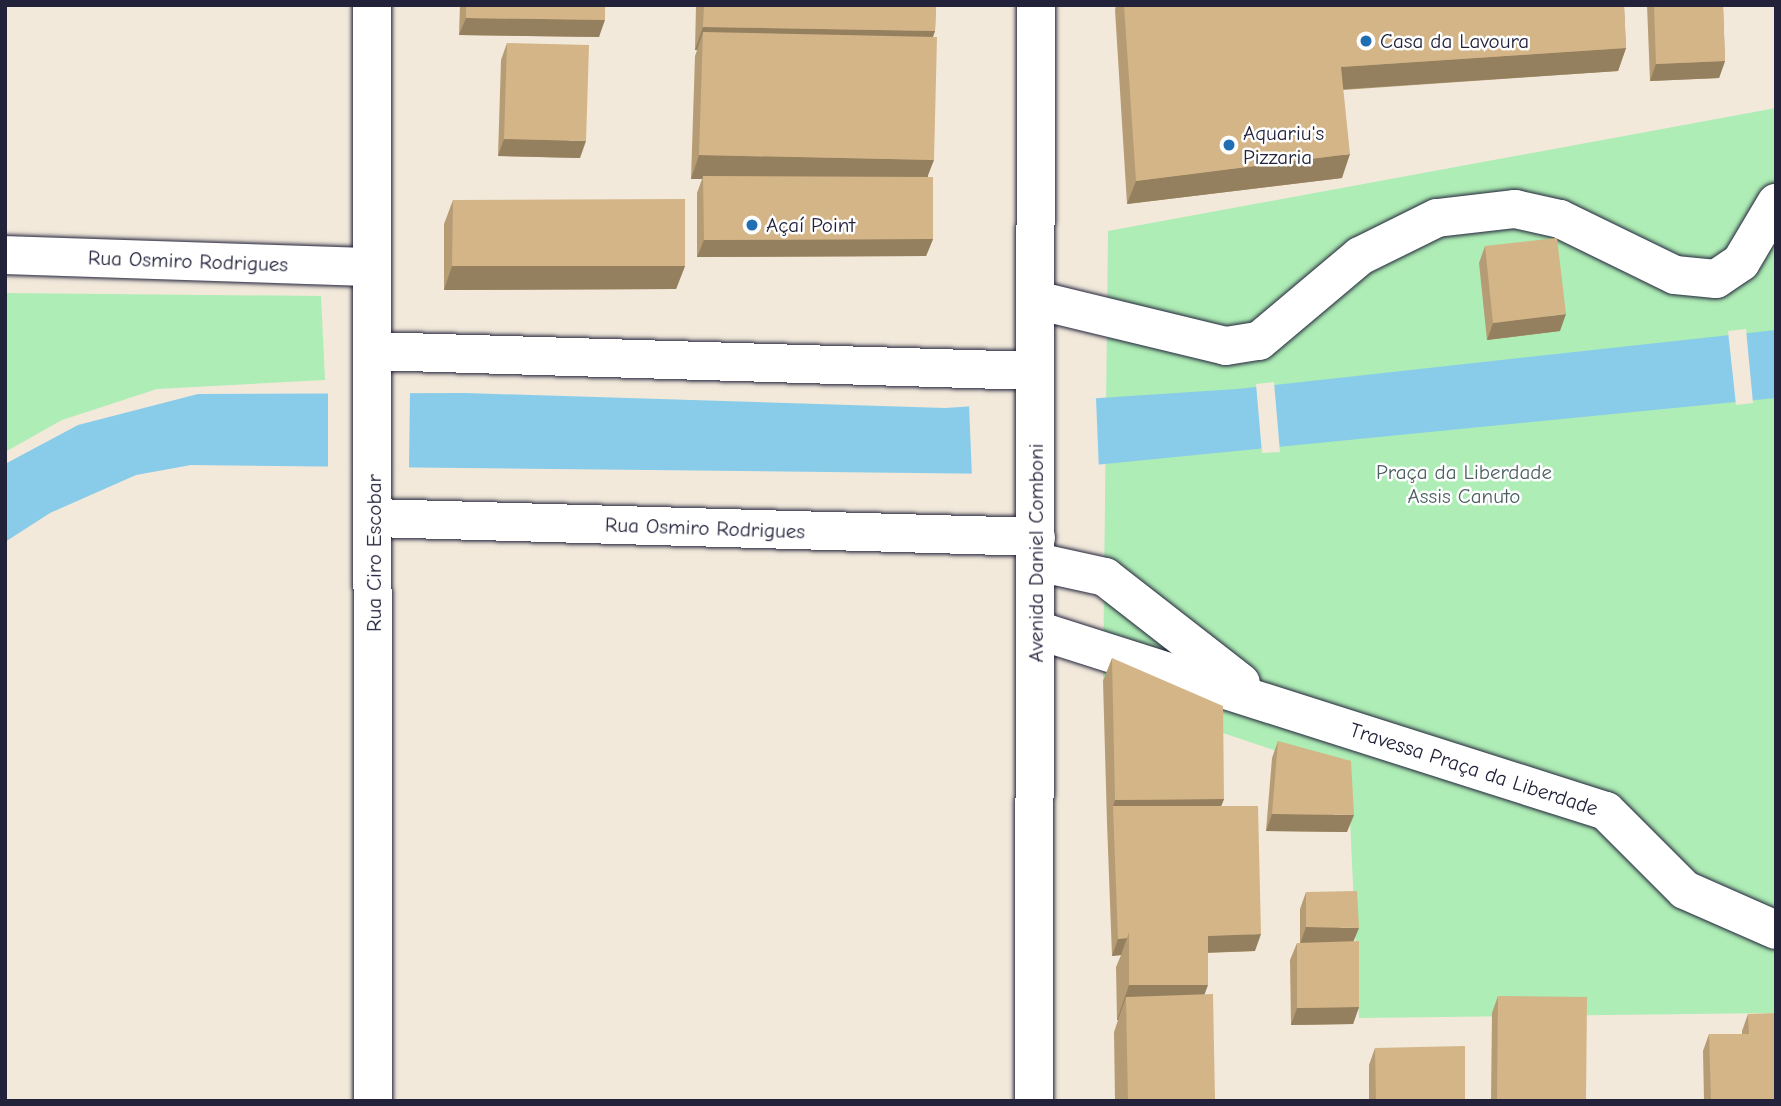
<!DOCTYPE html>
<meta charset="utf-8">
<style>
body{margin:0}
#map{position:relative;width:1781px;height:1106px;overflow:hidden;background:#f2e9db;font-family:"Comic Neue",sans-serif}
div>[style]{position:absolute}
.green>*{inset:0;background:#aeedb5}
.water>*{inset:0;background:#88cce9}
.pier>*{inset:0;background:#f2e9db}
.roads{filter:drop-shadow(0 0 2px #22223b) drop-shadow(0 0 2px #22223b)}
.minor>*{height:38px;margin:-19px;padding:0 19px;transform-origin:19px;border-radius:19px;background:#fff}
.wall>*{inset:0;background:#b69c75}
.shaded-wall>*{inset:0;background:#947f5f}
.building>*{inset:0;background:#d4b588}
.dots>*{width:19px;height:19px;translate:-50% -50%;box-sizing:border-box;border:4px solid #fff;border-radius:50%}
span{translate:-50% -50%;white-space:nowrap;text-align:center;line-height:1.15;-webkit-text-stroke:5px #fff;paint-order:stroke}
.poi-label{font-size:21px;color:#22223b}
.left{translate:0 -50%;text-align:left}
.street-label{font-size:21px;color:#22223b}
.park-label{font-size:21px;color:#4c5f60}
.frame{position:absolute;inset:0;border:7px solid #22223b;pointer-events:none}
</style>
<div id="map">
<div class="green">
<div style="clip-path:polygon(1776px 108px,1776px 1013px,1359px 1018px,1348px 775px,1214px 730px,1103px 681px,1108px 231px)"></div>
<div style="clip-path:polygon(5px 293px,321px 296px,325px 380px,157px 389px,62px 420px,5px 452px)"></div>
</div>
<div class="water">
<div style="clip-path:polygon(1776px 330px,1776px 398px,1004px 474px,191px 465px,136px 475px,50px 513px,5px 542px,5px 464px,78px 425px,198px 394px,466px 393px,945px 408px,1237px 389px)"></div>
</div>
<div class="pier">
<div style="clip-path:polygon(1746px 329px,1753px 403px,1736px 405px,1728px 331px)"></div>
<div style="clip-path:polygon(1274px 382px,1280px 452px,1262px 453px,1256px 384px)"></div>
<div style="clip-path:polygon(328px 390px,410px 390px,409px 468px,328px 467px)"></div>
<div style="clip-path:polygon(1096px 398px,1099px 471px,972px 478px,969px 404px)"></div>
</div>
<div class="roads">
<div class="minor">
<div style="left:372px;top:5px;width:1096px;rotate:89.95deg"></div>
<div style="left:5px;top:255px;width:366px;rotate:1.9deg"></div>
<div style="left:1036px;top:300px;width:195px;rotate:13.6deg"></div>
<div style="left:1226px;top:346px;width:33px;rotate:-9deg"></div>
<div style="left:1259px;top:341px;width:132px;rotate:-40.1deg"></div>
<div style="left:1360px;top:256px;width:86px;rotate:-26.3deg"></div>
<div style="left:1437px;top:218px;width:79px;rotate:-6.6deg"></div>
<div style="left:1515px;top:209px;width:46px;rotate:12.5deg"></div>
<div style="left:1560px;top:219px;width:128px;rotate:26deg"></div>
<div style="left:1675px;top:275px;width:41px;rotate:5.6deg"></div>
<div style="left:1716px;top:279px;width:30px;rotate:-34deg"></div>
<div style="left:1741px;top:262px;width:69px;rotate:-59.3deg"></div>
<div style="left:373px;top:351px;width:662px;rotate:1.73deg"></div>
<div style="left:374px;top:518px;width:662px;rotate:1.64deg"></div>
<div style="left:1037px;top:562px;width:70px;rotate:12.4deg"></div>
<div style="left:1105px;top:577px;width:172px;rotate:37.9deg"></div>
<div style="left:1037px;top:630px;width:597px;rotate:17.65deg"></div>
<div style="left:1606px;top:811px;width:112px;rotate:45deg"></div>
<div style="left:1685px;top:890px;width:99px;rotate:23.7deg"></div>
<div style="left:1034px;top:1101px;width:1096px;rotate:-89.9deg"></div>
</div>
</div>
<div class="wall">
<div style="clip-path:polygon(460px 5px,605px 5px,599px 37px,459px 35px)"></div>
<div style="clip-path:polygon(696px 5px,936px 5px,935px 31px,933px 36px,928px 177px,933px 239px,926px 256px,697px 257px,697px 193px,702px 179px,691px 179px,695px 56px,697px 50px,695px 50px)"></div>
<div style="clip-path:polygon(1116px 5px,1624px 5px,1626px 48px,1618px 71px,1343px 90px,1342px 178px,1127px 204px,1115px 10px)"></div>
<div style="clip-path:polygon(1647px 5px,1723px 5px,1725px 61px,1719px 78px,1650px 81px)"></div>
<div style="clip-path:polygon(507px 43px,580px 158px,498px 156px,501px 60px)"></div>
<div style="clip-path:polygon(453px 200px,685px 266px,676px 289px,444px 290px,444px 224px)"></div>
<div style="clip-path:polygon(1485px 246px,1560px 331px,1487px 340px,1479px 263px)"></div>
<div style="clip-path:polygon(1112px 658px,1224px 799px,1221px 806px,1255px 951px,1208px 953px,1204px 995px,1215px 1101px,1115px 1101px,1114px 1032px,1118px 1020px,1117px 1020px,1116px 967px,1121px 955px,1112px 956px,1107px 823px,1103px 681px)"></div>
<div style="clip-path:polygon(1278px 741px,1347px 832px,1266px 831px,1272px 758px)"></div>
<div style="clip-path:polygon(1306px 892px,1354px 942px,1359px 1007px,1353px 1024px,1291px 1025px,1290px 960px,1297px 943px,1300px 943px,1300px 909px)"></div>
<div style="clip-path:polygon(1498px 996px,1585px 1101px,1491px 1101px,1492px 1013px)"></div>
<div style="clip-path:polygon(1748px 1014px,1776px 1101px,1704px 1101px,1703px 1051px,1709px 1034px,1742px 1034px,1742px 1031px)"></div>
<div style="clip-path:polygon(1375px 1048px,1465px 1101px,1369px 1101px,1369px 1065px)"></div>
</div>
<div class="shaded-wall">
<div style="clip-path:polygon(466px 18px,605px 20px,599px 37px,459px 35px)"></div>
<div style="clip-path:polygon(703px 27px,935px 31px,927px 54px,703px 32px,697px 50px,695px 50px)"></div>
<div style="clip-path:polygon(1626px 48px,1618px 71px,1332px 90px,1341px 67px)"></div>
<div style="clip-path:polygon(1725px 61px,1719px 78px,1650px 81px,1656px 64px)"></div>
<div style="clip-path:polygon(504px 139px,586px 141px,580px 158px,498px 156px)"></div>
<div style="clip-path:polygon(1350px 154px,1342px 178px,1127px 204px,1136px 181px)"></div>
<div style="clip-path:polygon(699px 155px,934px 160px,925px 183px,703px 176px,702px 179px,691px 179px)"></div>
<div style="clip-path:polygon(933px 239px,926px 256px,697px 257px,704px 240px)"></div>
<div style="clip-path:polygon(452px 266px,685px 266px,676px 289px,444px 290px)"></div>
<div style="clip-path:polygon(1566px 314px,1560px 331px,1487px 340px,1493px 323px)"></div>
<div style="clip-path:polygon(1224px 799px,1215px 822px,1113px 806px,1115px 800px)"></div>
<div style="clip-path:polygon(1272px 814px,1354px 815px,1347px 832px,1266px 831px)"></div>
<div style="clip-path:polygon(1306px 927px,1359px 928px,1352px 945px,1300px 944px)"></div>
<div style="clip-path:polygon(1261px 934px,1255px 951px,1129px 955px,1129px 938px)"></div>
<div style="clip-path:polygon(1127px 938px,1121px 955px,1112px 956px,1118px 939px)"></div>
<div style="clip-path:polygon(1129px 985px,1208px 985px,1195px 1020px,1126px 997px,1118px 1020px,1117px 1020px)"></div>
<div style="clip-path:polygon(1359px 1007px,1353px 1024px,1291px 1025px,1297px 1008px)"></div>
</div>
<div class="building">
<div style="clip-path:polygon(466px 5px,605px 5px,605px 20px,466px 18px)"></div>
<div style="clip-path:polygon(704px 5px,936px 5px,935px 31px,703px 27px)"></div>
<div style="clip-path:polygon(1124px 5px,1624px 5px,1626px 48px,1341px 67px,1350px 154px,1136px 181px)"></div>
<div style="clip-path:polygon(1654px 5px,1723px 5px,1725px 61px,1656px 64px)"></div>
<div style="clip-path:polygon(703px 32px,937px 37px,934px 160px,699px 155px)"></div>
<div style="clip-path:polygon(507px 43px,589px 45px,586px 141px,504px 139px)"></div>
<div style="clip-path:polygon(703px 176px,933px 177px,933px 239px,704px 240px)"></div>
<div style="clip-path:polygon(685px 199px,685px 266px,452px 266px,453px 200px)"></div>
<div style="clip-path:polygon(1557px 238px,1566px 314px,1493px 323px,1485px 246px)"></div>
<div style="clip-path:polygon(1112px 658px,1223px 706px,1224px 799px,1115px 800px)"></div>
<div style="clip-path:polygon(1278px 741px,1351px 761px,1354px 815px,1272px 814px)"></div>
<div style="clip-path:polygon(1113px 806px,1258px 806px,1261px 934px,1208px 936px,1208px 932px,1129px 932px,1127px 938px,1118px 939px)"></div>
<div style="clip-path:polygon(1357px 891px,1359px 928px,1306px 927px,1306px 892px)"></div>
<div style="clip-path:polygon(1129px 932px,1208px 932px,1208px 985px,1129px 985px)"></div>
<div style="clip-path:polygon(1359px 941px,1359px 1007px,1297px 1008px,1297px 943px)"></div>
<div style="clip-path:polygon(1213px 994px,1215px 1101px,1128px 1101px,1126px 997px)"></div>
<div style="clip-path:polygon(1498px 996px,1587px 997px,1586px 1100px,1497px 1100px)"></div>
<div style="clip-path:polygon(1776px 1013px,1776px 1101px,1711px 1101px,1709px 1034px,1749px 1034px,1748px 1014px)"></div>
<div style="clip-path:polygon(1465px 1046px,1465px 1101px,1376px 1101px,1375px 1048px)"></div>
</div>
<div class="dots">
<div style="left:1366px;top:41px;background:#1f6fb2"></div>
<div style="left:1229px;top:145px;background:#1f6fb2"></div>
<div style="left:752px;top:225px;background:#1f6fb2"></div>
</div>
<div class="poi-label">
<span class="left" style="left:1380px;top:41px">Casa da Lavoura</span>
<span class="left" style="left:1243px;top:145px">Aquariu's<br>Pizzaria</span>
<span class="left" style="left:766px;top:225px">Açaí Point</span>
</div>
<div class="street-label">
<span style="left:188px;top:261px;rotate:2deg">Rua Osmiro Rodrigues</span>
<span style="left:705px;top:528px;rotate:2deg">Rua Osmiro Rodrigues</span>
<span style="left:374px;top:553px;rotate:-90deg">Rua Ciro Escobar</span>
<span style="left:1036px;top:553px;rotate:-90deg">Avenida Daniel Comboni</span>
<span style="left:1474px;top:769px;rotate:18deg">Travessa Praça da Liberdade</span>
</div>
<div class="park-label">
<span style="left:1464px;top:484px">Praça da Liberdade<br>Assis Canuto</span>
</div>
<div class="frame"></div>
</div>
